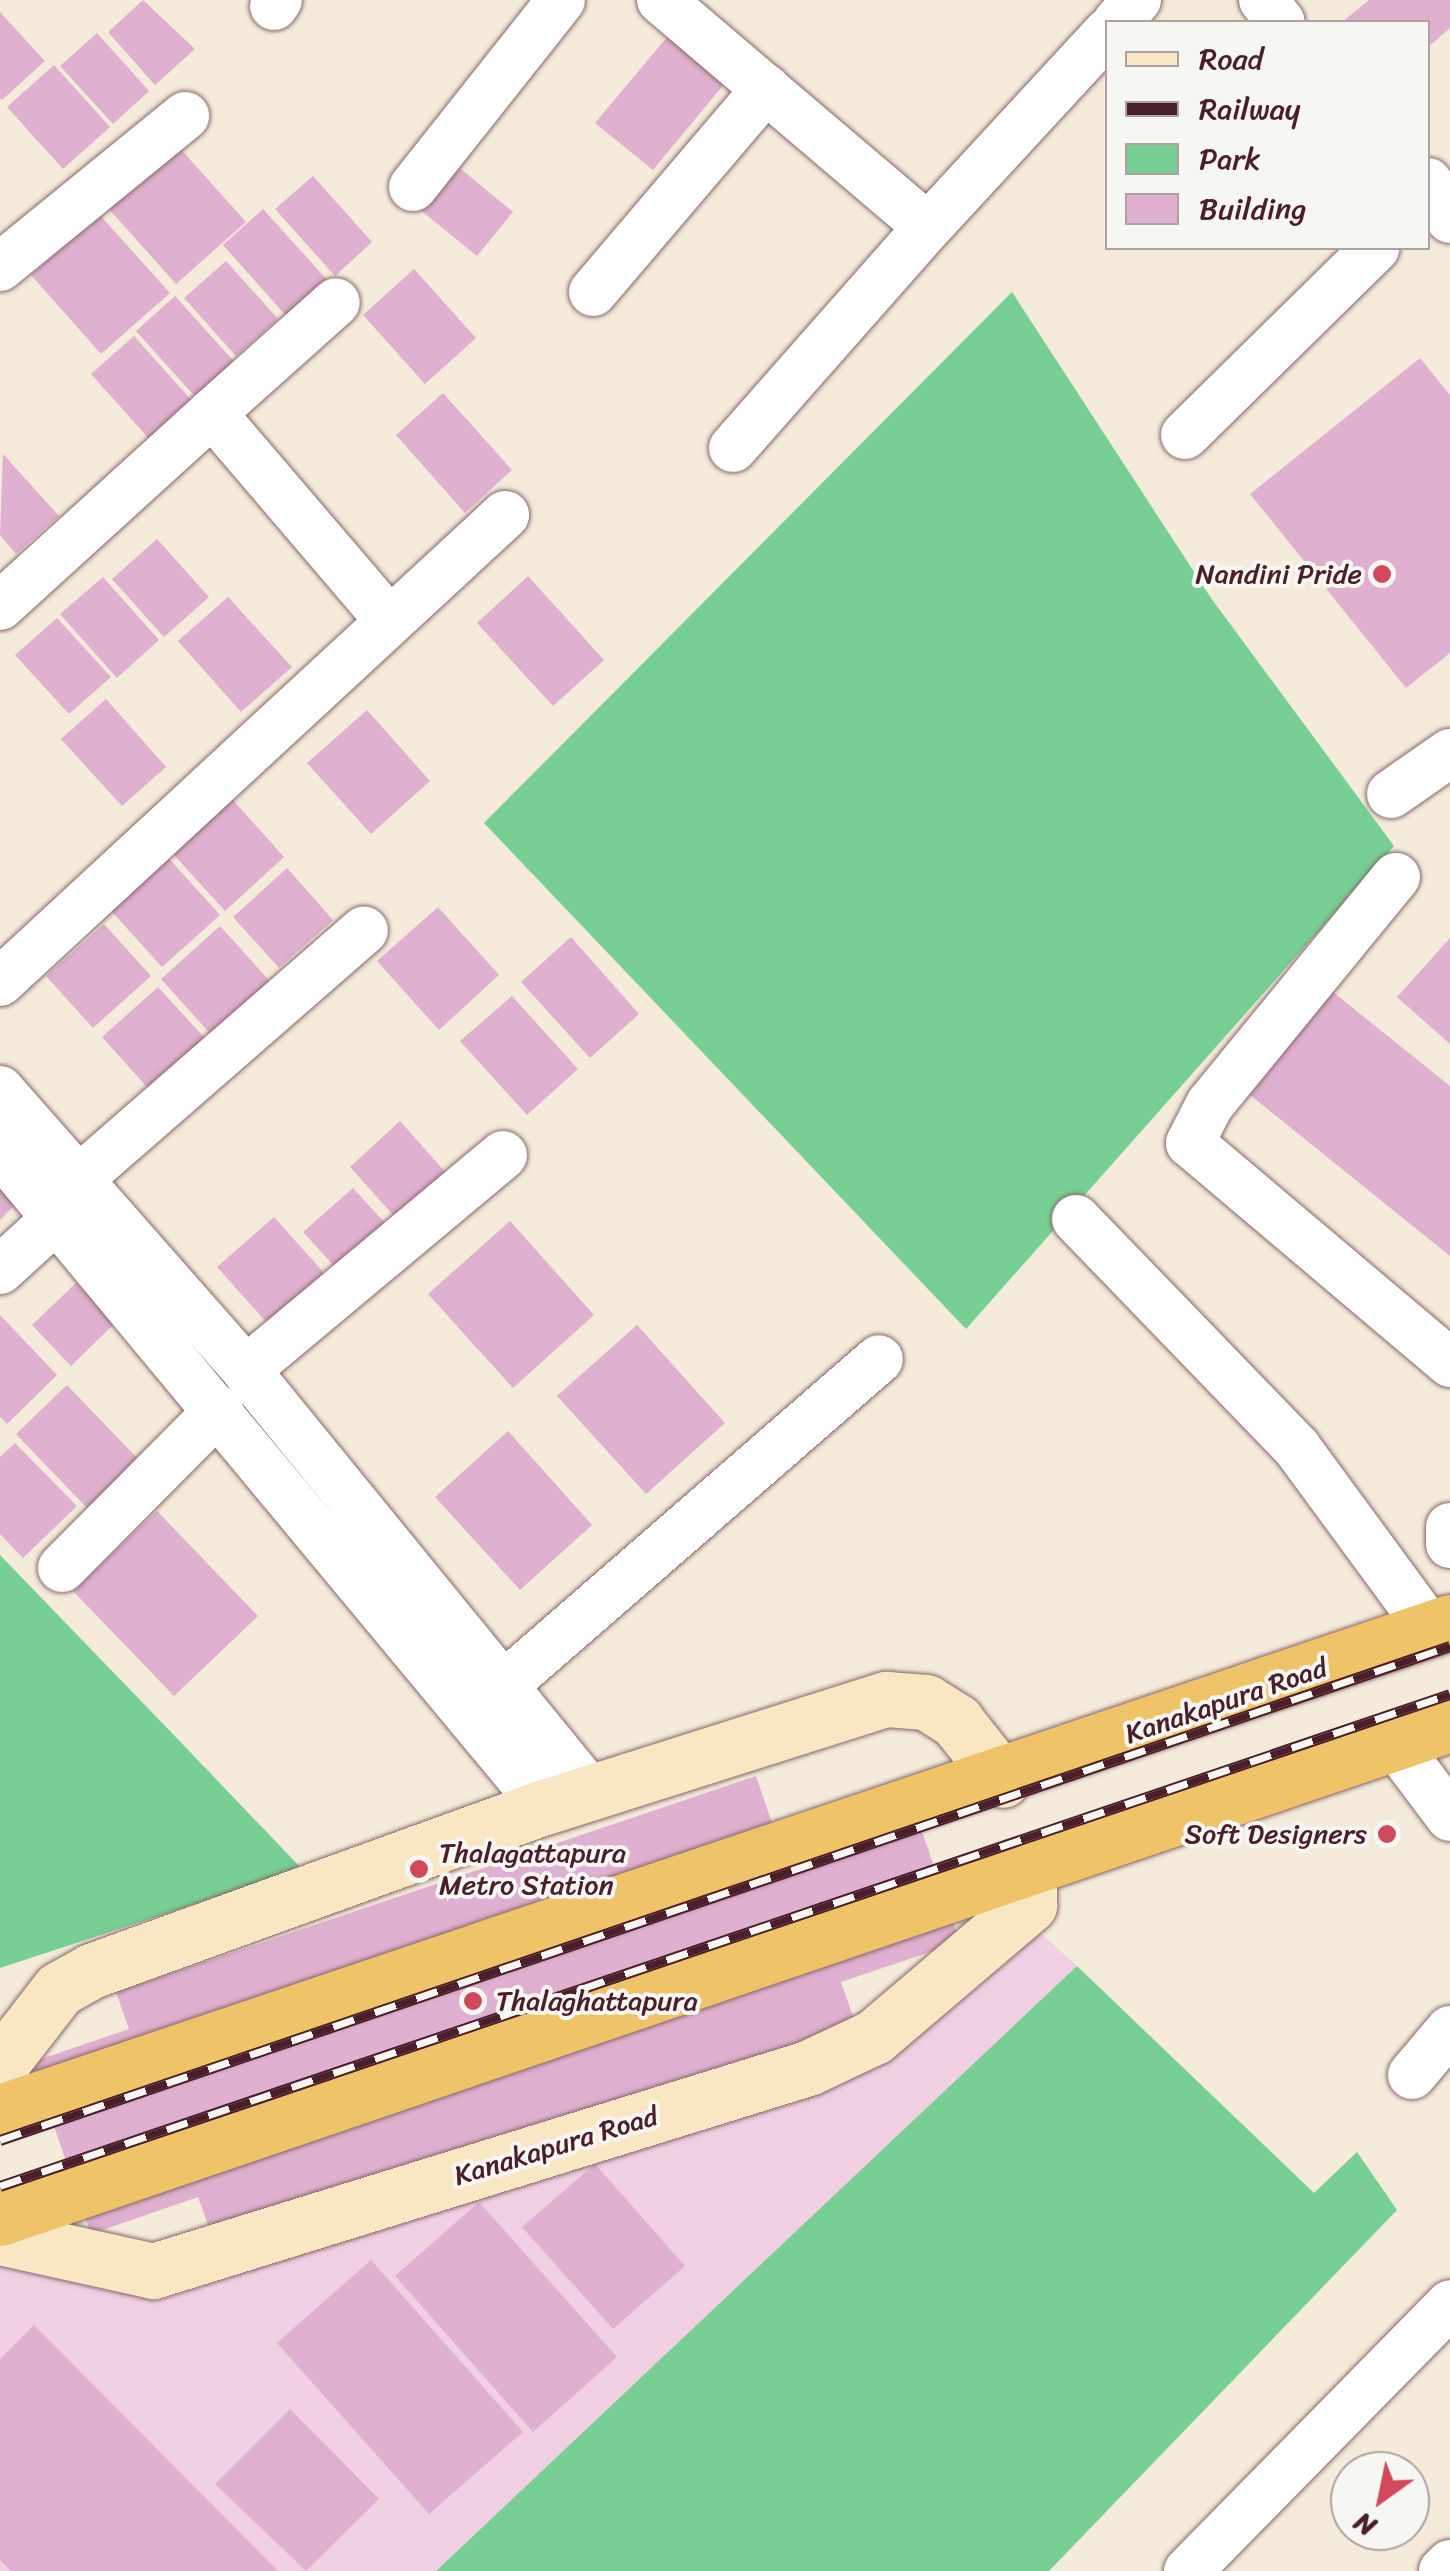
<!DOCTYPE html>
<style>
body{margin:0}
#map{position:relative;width:1450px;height:2571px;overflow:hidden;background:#f4ebdb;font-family:Sriracha,sans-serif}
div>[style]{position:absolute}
.built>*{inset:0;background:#f1d0e3}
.green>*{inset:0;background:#77cf94}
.building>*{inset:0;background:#dfb0cf}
.roads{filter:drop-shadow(0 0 2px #866669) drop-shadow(0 0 2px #866669)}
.street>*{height:48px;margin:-24px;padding:0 24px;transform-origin:24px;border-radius:24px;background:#fff}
.secondary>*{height:55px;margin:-27.5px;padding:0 27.5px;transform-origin:27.5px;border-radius:27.5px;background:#f9e7c3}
.highway>*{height:55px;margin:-27.5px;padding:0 27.5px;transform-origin:27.5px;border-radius:27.5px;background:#efc469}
.rail>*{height:11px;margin-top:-5.5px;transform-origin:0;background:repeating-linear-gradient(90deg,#f6f6f2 0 22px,#4a1f2b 0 44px);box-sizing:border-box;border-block:2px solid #4a1f2b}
.dots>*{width:28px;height:28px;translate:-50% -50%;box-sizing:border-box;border:5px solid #f6f6f2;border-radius:50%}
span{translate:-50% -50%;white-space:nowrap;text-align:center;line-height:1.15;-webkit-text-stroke:8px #f6f6f2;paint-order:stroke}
.poi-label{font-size:28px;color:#4a1f2b}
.right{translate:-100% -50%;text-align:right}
.left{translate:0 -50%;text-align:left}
.street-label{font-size:28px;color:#4a1f2b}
.legend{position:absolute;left:1105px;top:20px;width:325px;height:230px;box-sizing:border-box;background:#f6f6f2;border:2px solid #b1a0a2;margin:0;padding:12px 18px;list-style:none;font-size:30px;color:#4a1f2b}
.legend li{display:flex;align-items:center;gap:20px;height:50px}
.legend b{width:50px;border:2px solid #b1a0a2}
.north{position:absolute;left:1330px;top:2451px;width:100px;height:100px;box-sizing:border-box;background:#f6f6f2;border:2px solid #b1a0a2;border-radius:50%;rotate:213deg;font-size:28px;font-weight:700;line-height:40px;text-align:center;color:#4a1f2b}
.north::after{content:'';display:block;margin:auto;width:35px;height:45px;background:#d1495b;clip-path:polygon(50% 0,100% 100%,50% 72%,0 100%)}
</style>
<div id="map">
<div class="built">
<div style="clip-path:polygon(1038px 1931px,1077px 1966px,436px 2571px,0 2571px,0 2266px,159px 2301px,885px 2058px)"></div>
</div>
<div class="green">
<div style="clip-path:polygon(1012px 292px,1211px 598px,1394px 846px,966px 1329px,484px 823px)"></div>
<div style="clip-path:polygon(0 1555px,169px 1730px,302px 1869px,0 1968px)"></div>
<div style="clip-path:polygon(1077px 1966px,1314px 2193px,1357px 2152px,1397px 2210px,1049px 2571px,436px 2571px)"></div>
</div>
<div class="building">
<div style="clip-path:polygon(143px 0,195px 49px,155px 85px,108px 32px)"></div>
<div style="clip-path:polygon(1369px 0,1450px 0,1450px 28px,1428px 47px,1428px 22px,1342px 22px)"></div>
<div style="clip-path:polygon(0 12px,45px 61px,2px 100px,0 98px)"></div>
<div style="clip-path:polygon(673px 30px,730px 77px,653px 170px,595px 123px)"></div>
<div style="clip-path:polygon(97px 33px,149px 91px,113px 124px,60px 66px)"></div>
<div style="clip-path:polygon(54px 65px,110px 127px,63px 169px,7px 107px)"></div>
<div style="clip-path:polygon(178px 146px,246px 222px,176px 284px,108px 208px)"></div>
<div style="clip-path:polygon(450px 160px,513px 212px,477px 256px,413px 204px)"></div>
<div style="clip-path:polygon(313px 176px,372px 242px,335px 276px,275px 209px)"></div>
<div style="clip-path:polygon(263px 209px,329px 282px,288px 318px,223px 245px)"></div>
<div style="clip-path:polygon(99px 214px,170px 293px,101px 354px,31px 275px)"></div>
<div style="clip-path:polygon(226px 261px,278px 319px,236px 356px,184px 298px)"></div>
<div style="clip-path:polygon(414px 269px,476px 338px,425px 384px,363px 315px)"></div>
<div style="clip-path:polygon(175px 296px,237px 365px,198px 400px,136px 331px)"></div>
<div style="clip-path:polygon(134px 336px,194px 403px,151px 441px,91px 374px)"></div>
<div style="clip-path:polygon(1420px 358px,1450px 395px,1450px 653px,1406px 688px,1250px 494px)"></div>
<div style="clip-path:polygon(443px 393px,512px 470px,465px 513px,396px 435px)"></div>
<div style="clip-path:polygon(3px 454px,59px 516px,16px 554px,0 535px)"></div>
<div style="clip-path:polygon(157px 539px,209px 597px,164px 637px,112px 579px)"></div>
<div style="clip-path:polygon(528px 576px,604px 660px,553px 706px,477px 623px)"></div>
<div style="clip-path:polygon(103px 577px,159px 640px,117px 678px,60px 614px)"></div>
<div style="clip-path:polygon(228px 597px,292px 667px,241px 712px,178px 641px)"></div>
<div style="clip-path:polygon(57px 618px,111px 677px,69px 714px,15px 655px)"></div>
<div style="clip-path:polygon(106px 699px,166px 767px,122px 806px,61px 739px)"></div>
<div style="clip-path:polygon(367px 710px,430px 781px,371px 834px,307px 763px)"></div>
<div style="clip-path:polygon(224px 790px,284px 857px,225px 911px,164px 844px)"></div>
<div style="clip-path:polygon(163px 852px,220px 915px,162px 967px,105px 904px)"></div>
<div style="clip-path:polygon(287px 868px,333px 920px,279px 968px,233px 917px)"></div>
<div style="clip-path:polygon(438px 907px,499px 975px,439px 1030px,377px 961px)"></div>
<div style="clip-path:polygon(104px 924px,151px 976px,93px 1028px,46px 976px)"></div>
<div style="clip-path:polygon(220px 926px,276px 988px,216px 1040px,161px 979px)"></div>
<div style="clip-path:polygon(571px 937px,639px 1014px,590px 1058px,521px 982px)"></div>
<div style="clip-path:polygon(1450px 938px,1450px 1044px,1397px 997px)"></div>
<div style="clip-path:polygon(158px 987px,212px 1046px,155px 1096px,102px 1037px)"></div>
<div style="clip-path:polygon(1333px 992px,1450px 1086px,1450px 1256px,1250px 1095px)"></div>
<div style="clip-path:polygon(512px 996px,578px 1069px,527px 1115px,460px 1041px)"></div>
<div style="clip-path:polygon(400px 1121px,454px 1182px,404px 1227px,350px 1167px)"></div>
<div style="clip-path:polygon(0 1181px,19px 1201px,0 1220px)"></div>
<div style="clip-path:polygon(353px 1188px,395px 1234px,345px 1278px,303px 1232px)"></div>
<div style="clip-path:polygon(274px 1217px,334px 1284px,277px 1334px,217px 1267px)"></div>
<div style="clip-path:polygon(510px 1221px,594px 1315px,513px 1388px,428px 1294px)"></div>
<div style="clip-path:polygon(76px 1283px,115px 1323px,71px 1366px,32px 1325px)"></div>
<div style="clip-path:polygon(0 1315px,57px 1375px,7px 1424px,0 1417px)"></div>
<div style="clip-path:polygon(637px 1325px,725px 1423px,646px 1494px,557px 1396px)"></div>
<div style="clip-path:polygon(67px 1385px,138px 1459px,87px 1508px,16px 1434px)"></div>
<div style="clip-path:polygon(508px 1431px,592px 1525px,520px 1590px,435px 1497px)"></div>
<div style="clip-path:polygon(15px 1443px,77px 1506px,23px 1558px,0 1534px,0 1457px)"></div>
<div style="clip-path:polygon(157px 1511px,258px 1616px,174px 1696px,73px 1591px)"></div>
<div style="clip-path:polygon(756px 1776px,773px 1826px,905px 1782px,960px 1942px,841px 1982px,856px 2025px,214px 2241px,198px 2197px,91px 2234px,32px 2062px,129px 2029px,116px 1992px)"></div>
<div style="clip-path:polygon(595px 2164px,685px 2266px,613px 2329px,522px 2227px)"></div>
<div style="clip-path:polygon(479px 2202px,617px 2357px,533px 2432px,395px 2276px)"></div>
<div style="clip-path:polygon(371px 2260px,523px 2432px,429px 2514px,277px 2343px)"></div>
<div style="clip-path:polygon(34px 2325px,278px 2571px,11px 2571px,0 2560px,0 2359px)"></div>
<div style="clip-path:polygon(290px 2409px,379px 2499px,306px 2571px,215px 2484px)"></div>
</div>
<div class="roads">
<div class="street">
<div style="left:661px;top:0;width:350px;rotate:40.4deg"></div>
<div style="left:928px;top:227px;width:265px;rotate:-47.3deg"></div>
<div style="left:1263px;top:0;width:28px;rotate:51deg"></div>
<div style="left:274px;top:6px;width:7px;rotate:-56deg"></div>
<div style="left:1117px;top:22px;width:30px;rotate:-48deg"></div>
<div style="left:1428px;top:182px;width:43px;rotate:59.3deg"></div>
<div style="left:413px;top:187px;width:238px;rotate:-51.6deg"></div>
<div style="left:0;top:267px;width:239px;rotate:-39.2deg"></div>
<div style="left:593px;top:292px;width:267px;rotate:-49.6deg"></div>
<div style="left:212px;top:413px;width:166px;rotate:-41.8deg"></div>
<div style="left:1185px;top:435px;width:267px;rotate:-44.5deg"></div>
<div style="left:733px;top:448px;width:295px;rotate:-48.6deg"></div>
<div style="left:0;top:606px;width:287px;rotate:-42.3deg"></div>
<div style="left:212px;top:413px;width:270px;rotate:49.5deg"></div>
<div style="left:1391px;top:794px;width:72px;rotate:-34.8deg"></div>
<div style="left:1396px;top:877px;width:293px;rotate:129.3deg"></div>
<div style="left:1210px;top:1104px;width:44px;rotate:117.1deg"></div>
<div style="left:1190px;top:1143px;width:341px;rotate:40.2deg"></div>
<div style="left:0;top:982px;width:688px;rotate:-42.76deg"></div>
<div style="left:0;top:1090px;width:373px;rotate:48.7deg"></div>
<div style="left:246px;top:1370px;width:544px;rotate:50.81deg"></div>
<div style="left:0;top:1151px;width:853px;rotate:50.28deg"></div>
<div style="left:79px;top:1179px;width:378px;rotate:-41.1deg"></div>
<div style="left:1076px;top:1219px;width:318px;rotate:46deg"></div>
<div style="left:1297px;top:1448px;width:225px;rotate:53.7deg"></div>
<div style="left:0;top:1270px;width:79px;rotate:-42.4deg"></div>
<div style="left:246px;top:1370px;width:335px;rotate:-39.9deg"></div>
<div style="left:1450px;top:1527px;width:17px;rotate:90deg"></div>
<div style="left:62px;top:1568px;width:223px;rotate:-45.2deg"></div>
<div style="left:503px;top:1686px;width:498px;rotate:-41deg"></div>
<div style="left:1393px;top:1741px;width:95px;rotate:53.1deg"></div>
<div style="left:1412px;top:2075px;width:59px;rotate:-49.8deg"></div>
<div style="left:1188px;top:2571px;width:374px;rotate:-45.5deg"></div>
<div style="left:1443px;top:2571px;width:10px;rotate:-45deg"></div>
</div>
<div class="secondary">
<div style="left:0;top:2065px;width:96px;rotate:-52.2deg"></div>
<div style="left:59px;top:1989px;width:37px;rotate:-29deg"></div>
<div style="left:91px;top:1971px;width:483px;rotate:-19.9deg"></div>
<div style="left:545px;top:1807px;width:358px;rotate:-17.6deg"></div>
<div style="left:886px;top:1699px;width:40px;rotate:4.3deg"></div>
<div style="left:926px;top:1702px;width:36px;rotate:32deg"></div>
<div style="left:956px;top:1721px;width:75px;rotate:51.5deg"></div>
<div style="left:0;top:2237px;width:157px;rotate:12.5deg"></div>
<div style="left:153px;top:2271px;width:686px;rotate:-17.22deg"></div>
<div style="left:808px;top:2068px;width:73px;rotate:-25.2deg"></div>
<div style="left:874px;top:2037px;width:204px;rotate:-40.4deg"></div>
<div style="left:1029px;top:1905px;width:40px;rotate:-90deg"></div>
</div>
<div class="highway">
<div style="left:0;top:2112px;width:1531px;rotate:-18.67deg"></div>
<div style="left:0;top:2218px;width:1532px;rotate:-18.81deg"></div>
</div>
</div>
<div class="rail">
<div style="left:0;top:2140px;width:1532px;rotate:-18.81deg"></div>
<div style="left:0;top:2186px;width:1531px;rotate:-18.74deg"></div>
</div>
<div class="dots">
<div style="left:1382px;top:574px;background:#d1495b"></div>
<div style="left:1387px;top:1834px;background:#d1495b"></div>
<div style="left:419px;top:1869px;background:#d1495b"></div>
<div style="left:473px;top:2001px;background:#d1495b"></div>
</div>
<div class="poi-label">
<span class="right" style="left:1362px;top:574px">Nandini Pride</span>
<span class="right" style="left:1367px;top:1834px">Soft Designers</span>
<span class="left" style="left:439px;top:1869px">Thalagattapura<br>Metro Station</span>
<span class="left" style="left:496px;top:2001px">Thalaghattapura</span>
</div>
<div class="street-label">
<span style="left:1226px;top:1701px;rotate:-19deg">Kanakapura Road</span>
<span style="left:556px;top:2146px;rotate:-17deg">Kanakapura Road</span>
</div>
<ul class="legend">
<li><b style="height:12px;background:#f9e7c3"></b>Road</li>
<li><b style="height:12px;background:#4a1f2b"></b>Railway</li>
<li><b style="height:28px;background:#77cf94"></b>Park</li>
<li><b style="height:28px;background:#dfb0cf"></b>Building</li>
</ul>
<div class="north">N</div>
</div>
